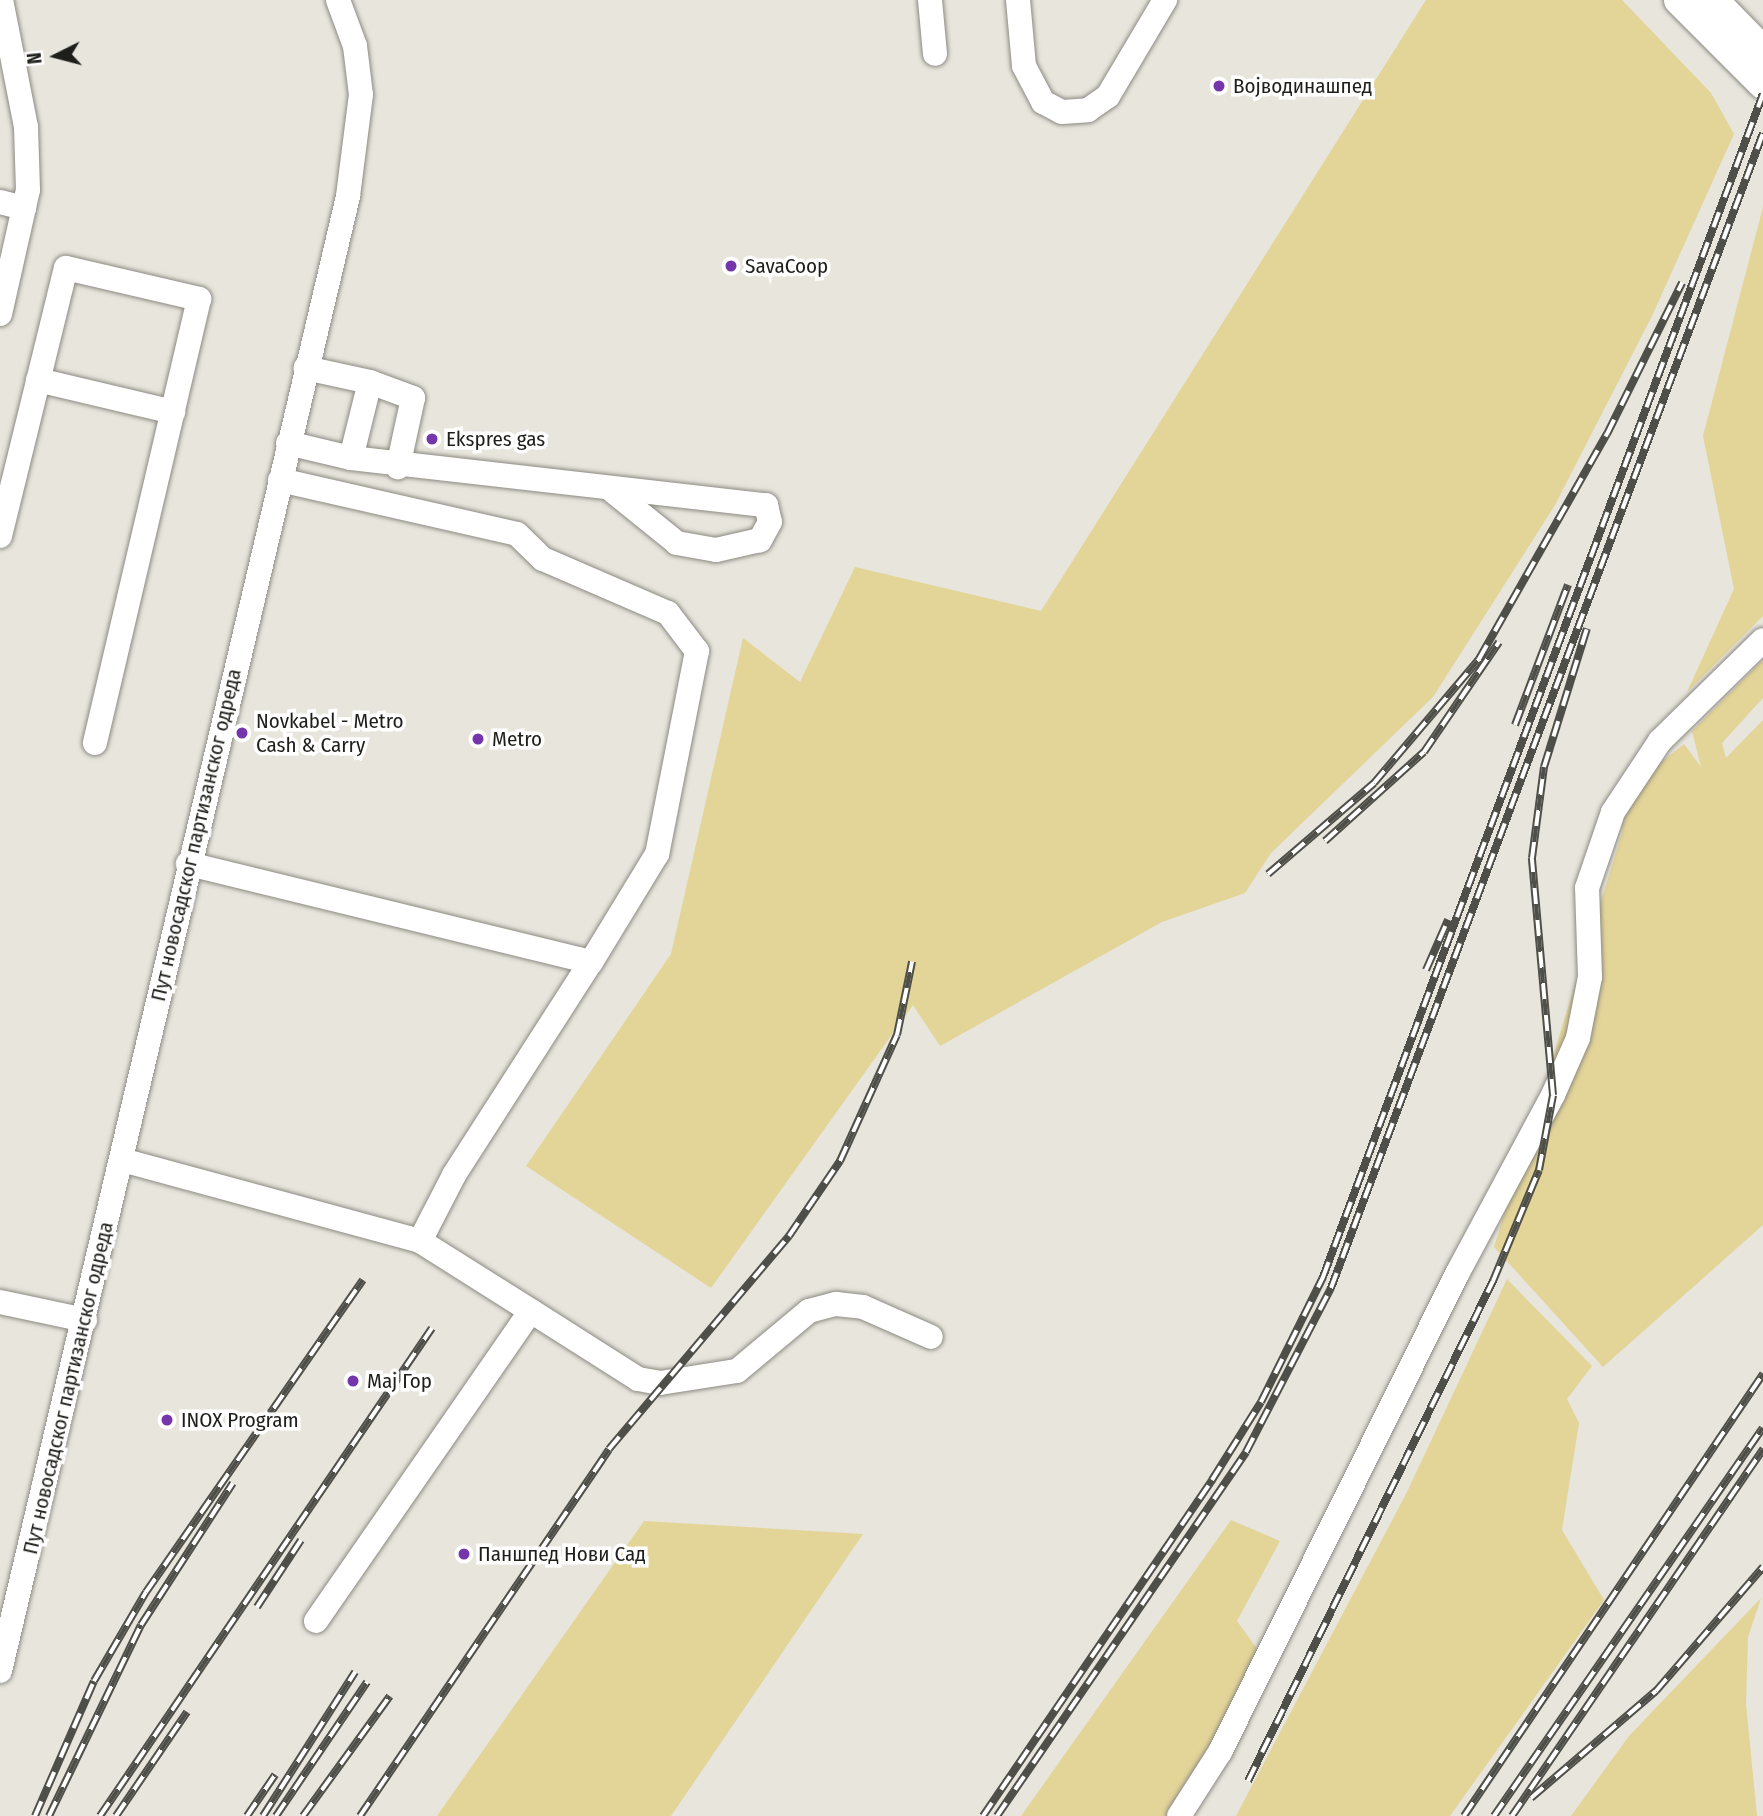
<!DOCTYPE html>
<meta charset="utf-8">
<style>
body{margin:0}
#map{position:relative;width:1763px;height:1816px;overflow:hidden;background:#e7e5dc;font-family:"Fira Sans Condensed",sans-serif}
div>[style]{position:absolute}
.green>*{inset:0;background:#e3d498}
.roads{filter:drop-shadow(0 0 2px #8c8a82) drop-shadow(0 0 2px #8c8a82)}
.minor>*{height:24px;margin:-12px;padding:0 12px;transform-origin:12px;border-radius:12px;background:#fff}
.major>*{height:30px;margin:-15px;padding:0 15px;transform-origin:15px;border-radius:15px;background:#fff}
.rail>*{height:8px;margin-top:-4px;transform-origin:0;background:repeating-linear-gradient(90deg,#fff 0 16px,#4f4f49 0 32px);box-sizing:border-box;border-block:2px solid #4f4f49}
.dots>*{width:19px;height:19px;translate:-50% -50%;box-sizing:border-box;border:4px solid #fff;border-radius:50%}
span{translate:-50% -50%;white-space:nowrap;text-align:center;line-height:1.15;-webkit-text-stroke:7px #fff;paint-order:stroke}
.poi-label{font-size:21px;color:#1e1e1a}
.left{translate:0 -50%;text-align:left}
.street-label{font-size:21px;color:#1e1e1a}
.north{position:absolute;left:21px;top:21px;width:70px;height:70px;-webkit-text-stroke:5px #fff;paint-order:stroke;rotate:264deg;font-size:19px;font-weight:700;line-height:28px;text-align:center;color:#1e1e1a}
.north::after{content:'';display:block;margin:auto;width:24px;height:32px;background:#1e1e1a;clip-path:polygon(50% 0,100% 100%,50% 72%,0 100%)}
</style>
<div id="map">
<div class="green">
<div style="clip-path:polygon(1426px 0,1622px 0,1711px 93px,1734px 134px,1652px 316px,1555px 505px,1433px 697px,1271px 853px,1245px 893px,1162px 922px,940px 1046px,913px 1005px,711px 1288px,526px 1166px,671px 954px,743px 638px,800px 682px,855px 567px,1041px 611px)"></div>
<div style="clip-path:polygon(1763px 207px,1763px 616px,1687px 692px,1734px 589px,1703px 436px)"></div>
<div style="clip-path:polygon(1763px 660px,1763px 698px,1722px 743px,1726px 758px,1763px 720px,1763px 1225px,1603px 1367px,1494px 1247px,1622px 833px,1625px 791px,1684px 744px,1701px 767px,1692px 731px)"></div>
<div style="clip-path:polygon(1507px 1279px,1592px 1366px,1567px 1399px,1579px 1423px,1562px 1530px,1604px 1600px,1450px 1816px,1236px 1816px,1406px 1494px)"></div>
<div style="clip-path:polygon(1231px 1520px,1280px 1541px,1237px 1621px,1260px 1653px,1207px 1762px,1168px 1816px,1021px 1816px)"></div>
<div style="clip-path:polygon(644px 1521px,863px 1534px,671px 1816px,437px 1816px)"></div>
<div style="clip-path:polygon(1761px 1598px,1748px 1637px,1746px 1704px,1757px 1816px,1571px 1816px,1629px 1736px)"></div>
</div>
<div class="roads">
<div class="minor">
<div style="left:930px;top:0;width:54px;rotate:84.7deg"></div>
<div style="left:1018px;top:0;width:66px;rotate:84.8deg"></div>
<div style="left:1024px;top:66px;width:41px;rotate:62.2deg"></div>
<div style="left:1043px;top:102px;width:21px;rotate:28deg"></div>
<div style="left:1062px;top:112px;width:26px;rotate:-4deg"></div>
<div style="left:1088px;top:110px;width:24px;rotate:-35deg"></div>
<div style="left:1108px;top:96px;width:112px;rotate:-59.3deg"></div>
<div style="left:0;top:202px;width:25px;rotate:14deg"></div>
<div style="left:0;top:314px;width:127px;rotate:-77.3deg"></div>
<div style="left:28px;top:190px;width:63px;rotate:-91.8deg"></div>
<div style="left:26px;top:127px;width:129px;rotate:-101.1deg"></div>
<div style="left:38px;top:380px;width:139px;rotate:13.3deg"></div>
<div style="left:370px;top:382px;width:46px;rotate:20.4deg"></div>
<div style="left:413px;top:398px;width:71px;rotate:102.3deg"></div>
<div style="left:288px;top:443px;width:65px;rotate:13.4deg"></div>
<div style="left:351px;top:458px;width:78px;rotate:-76deg"></div>
<div style="left:370px;top:382px;width:66px;rotate:-167.7deg"></div>
<div style="left:351px;top:458px;width:418px;rotate:6.5deg"></div>
<div style="left:766px;top:505px;width:17px;rotate:77deg"></div>
<div style="left:770px;top:522px;width:21px;rotate:119deg"></div>
<div style="left:760px;top:540px;width:45px;rotate:167.2deg"></div>
<div style="left:716px;top:550px;width:40px;rotate:-170deg"></div>
<div style="left:677px;top:543px;width:86px;rotate:-141.1deg"></div>
<div style="left:280px;top:480px;width:243px;rotate:12.8deg"></div>
<div style="left:517px;top:534px;width:36px;rotate:44deg"></div>
<div style="left:543px;top:559px;width:136px;rotate:23.4deg"></div>
<div style="left:668px;top:613px;width:48px;rotate:52.7deg"></div>
<div style="left:697px;top:651px;width:207px;rotate:101.1deg"></div>
<div style="left:657px;top:854px;width:127px;rotate:121.4deg"></div>
<div style="left:0;top:536px;width:276px;rotate:-76.2deg"></div>
<div style="left:66px;top:268px;width:137px;rotate:13.1deg"></div>
<div style="left:199px;top:299px;width:456px;rotate:103.2deg"></div>
<div style="left:122px;top:1160px;width:309px;rotate:15.2deg"></div>
<div style="left:420px;top:1241px;width:74px;rotate:-62.7deg"></div>
<div style="left:454px;top:1175px;width:253px;rotate:-57.3deg"></div>
<div style="left:591px;top:962px;width:415px;rotate:-166.3deg"></div>
<div style="left:0;top:1302px;width:87px;rotate:12deg"></div>
<div style="left:531px;top:1311px;width:127px;rotate:32.4deg"></div>
<div style="left:638px;top:1379px;width:22px;rotate:10deg"></div>
<div style="left:660px;top:1383px;width:78px;rotate:-8.9deg"></div>
<div style="left:737px;top:1371px;width:94px;rotate:-39.8deg"></div>
<div style="left:809px;top:1311px;width:28px;rotate:-15deg"></div>
<div style="left:836px;top:1304px;width:27px;rotate:6deg"></div>
<div style="left:863px;top:1307px;width:74px;rotate:23.8deg"></div>
<div style="left:316px;top:1621px;width:377px;rotate:-55.3deg"></div>
<div style="left:531px;top:1311px;width:131px;rotate:-147.8deg"></div>
<div style="left:0;top:1671px;width:1515px;rotate:-76.72deg"></div>
<div style="left:348px;top:196px;width:102px;rotate:-82.7deg"></div>
<div style="left:361px;top:95px;width:49px;rotate:-97deg"></div>
<div style="left:355px;top:46px;width:49px;rotate:-110.3deg"></div>
<div style="left:1179px;top:1816px;width:76px;rotate:-57.4deg"></div>
<div style="left:1220px;top:1752px;width:534px;rotate:-63.63deg"></div>
<div style="left:1457px;top:1274px;width:203px;rotate:-61.8deg"></div>
<div style="left:1553px;top:1095px;width:62px;rotate:-66.3deg"></div>
<div style="left:1578px;top:1038px;width:62px;rotate:-78.9deg"></div>
<div style="left:1590px;top:977px;width:89px;rotate:-91.9deg"></div>
<div style="left:1587px;top:888px;width:80px;rotate:-71.1deg"></div>
<div style="left:1613px;top:812px;width:85px;rotate:-56.5deg"></div>
<div style="left:1660px;top:741px;width:144px;rotate:-44.4deg"></div>
</div>
<div class="major">
<div style="left:1679px;top:0;width:119px;rotate:45deg"></div>
<div style="left:1713px;top:0;width:71px;rotate:45.6deg"></div>
</div>
</div>
<div class="rail">
<div style="left:1515px;top:725px;width:150px;rotate:-69.3deg"></div>
<div style="left:1325px;top:841px;width:133px;rotate:-42deg"></div>
<div style="left:1424px;top:752px;width:133px;rotate:-55.7deg"></div>
<div style="left:1268px;top:874px;width:140px;rotate:-40.6deg"></div>
<div style="left:1374px;top:783px;width:162px;rotate:-49.7deg"></div>
<div style="left:1479px;top:659px;width:259px;rotate:-60.4deg"></div>
<div style="left:1607px;top:434px;width:169px;rotate:-63.6deg"></div>
<div style="left:1426px;top:970px;width:55px;rotate:-66.3deg"></div>
<div style="left:257px;top:1607px;width:80px;rotate:-56.7deg"></div>
<div style="left:1248px;top:1781px;width:557px;rotate:-63.9deg"></div>
<div style="left:1493px;top:1281px;width:120px;rotate:-67.5deg"></div>
<div style="left:1539px;top:1170px;width:76px;rotate:-79.4deg"></div>
<div style="left:1553px;top:1095px;width:238px;rotate:-95.1deg"></div>
<div style="left:1532px;top:858px;width:92px;rotate:-82.5deg"></div>
<div style="left:1544px;top:767px;width:145px;rotate:-72.8deg"></div>
<div style="left:1531px;top:1798px;width:165px;rotate:-40.6deg"></div>
<div style="left:1656px;top:1691px;width:164px;rotate:-49.2deg"></div>
<div style="left:35px;top:1816px;width:147px;rotate:-66.4deg"></div>
<div style="left:94px;top:1681px;width:103px;rotate:-59.7deg"></div>
<div style="left:146px;top:1592px;width:380px;rotate:-55.2deg"></div>
<div style="left:49px;top:1816px;width:212px;rotate:-64.3deg"></div>
<div style="left:141px;top:1625px;width:169px;rotate:-57.1deg"></div>
<div style="left:100px;top:1816px;width:590px;rotate:-55.77deg"></div>
<div style="left:116px;top:1816px;width:126px;rotate:-55.7deg"></div>
<div style="left:247px;top:1816px;width:50px;rotate:-55.7deg"></div>
<div style="left:263px;top:1816px;width:171px;rotate:-57.4deg"></div>
<div style="left:276px;top:1816px;width:162px;rotate:-55.8deg"></div>
<div style="left:303px;top:1816px;width:148px;rotate:-54.1deg"></div>
<div style="left:360px;top:1816px;width:443px;rotate:-55.8deg"></div>
<div style="left:609px;top:1449px;width:279px;rotate:-49.8deg"></div>
<div style="left:789px;top:1236px;width:91px;rotate:-55.8deg"></div>
<div style="left:840px;top:1161px;width:138px;rotate:-65.7deg"></div>
<div style="left:897px;top:1035px;width:75px;rotate:-78.4deg"></div>
<div style="left:983px;top:1816px;width:407px;rotate:-55.7deg"></div>
<div style="left:1212px;top:1480px;width:92px;rotate:-57.9deg"></div>
<div style="left:1261px;top:1402px;width:140px;rotate:-63.6deg"></div>
<div style="left:1323px;top:1277px;width:1262px;rotate:-69.6deg"></div>
<div style="left:997px;top:1816px;width:441px;rotate:-55.6deg"></div>
<div style="left:1246px;top:1452px;width:185px;rotate:-62.6deg"></div>
<div style="left:1331px;top:1288px;width:1233px;rotate:-69.49deg"></div>
<div style="left:1464px;top:1816px;width:534px;rotate:-55.92deg"></div>
<div style="left:1494px;top:1816px;width:472px;rotate:-55.3deg"></div>
<div style="left:1512px;top:1816px;width:445px;rotate:-55.6deg"></div>
</div>
<div class="dots">
<div style="left:1219px;top:86px;background:#7536ab"></div>
<div style="left:731px;top:266px;background:#7536ab"></div>
<div style="left:432px;top:439px;background:#7536ab"></div>
<div style="left:242px;top:733px;background:#7536ab"></div>
<div style="left:478px;top:739px;background:#7536ab"></div>
<div style="left:353px;top:1381px;background:#7536ab"></div>
<div style="left:167px;top:1420px;background:#7536ab"></div>
<div style="left:464px;top:1554px;background:#7536ab"></div>
</div>
<div class="poi-label">
<span class="left" style="left:1233px;top:86px">Војводинашпед</span>
<span class="left" style="left:745px;top:266px">SavaCoop</span>
<span class="left" style="left:446px;top:439px">Ekspres gas</span>
<span class="left" style="left:256px;top:733px">Novkabel - Metro<br>Cash &amp; Carry</span>
<span class="left" style="left:492px;top:739px">Metro</span>
<span class="left" style="left:367px;top:1381px">Мај Гор</span>
<span class="left" style="left:181px;top:1420px">INOX Program</span>
<span class="left" style="left:478px;top:1554px">Паншпед Нови Сад</span>
</div>
<div class="street-label">
<span style="left:196px;top:835px;rotate:-77deg">Пут новосадског партизанског одреда</span>
<span style="left:68px;top:1388px;rotate:-77deg">Пут новосадског партизанског одреда</span>
</div>
<div class="north">N</div>
</div>
